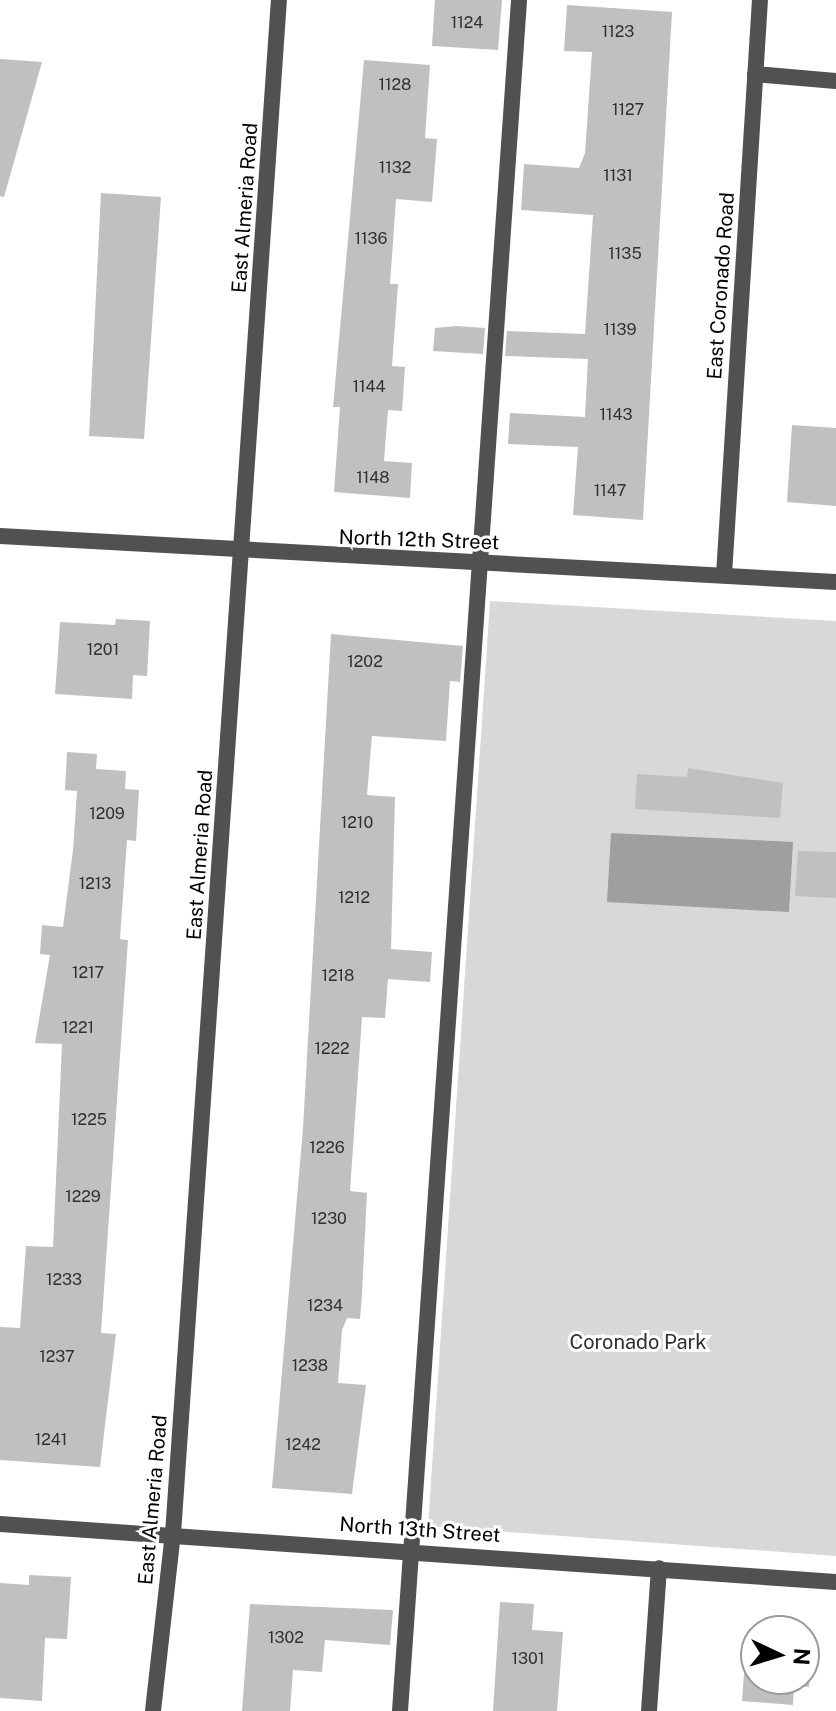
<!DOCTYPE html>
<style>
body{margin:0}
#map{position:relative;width:836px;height:1711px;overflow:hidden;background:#fff;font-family:"Public Sans",sans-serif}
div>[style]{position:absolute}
.green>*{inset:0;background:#d8d8d8}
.water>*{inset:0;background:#9f9f9f}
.building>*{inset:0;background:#c0c0c0}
.service>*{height:16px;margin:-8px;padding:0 8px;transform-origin:8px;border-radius:8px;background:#515151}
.minor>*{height:16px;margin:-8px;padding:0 8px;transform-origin:8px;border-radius:8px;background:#515151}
.tertiary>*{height:16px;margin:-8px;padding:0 8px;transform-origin:8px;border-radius:8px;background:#515151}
span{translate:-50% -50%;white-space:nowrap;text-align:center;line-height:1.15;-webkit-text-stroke:6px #fff;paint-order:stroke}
.number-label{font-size:16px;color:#303030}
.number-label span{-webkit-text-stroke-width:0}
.street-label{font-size:20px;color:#000}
.park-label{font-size:20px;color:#2f2f2f}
.north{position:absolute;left:740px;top:1615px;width:80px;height:80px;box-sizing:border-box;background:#fff;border:2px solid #999;border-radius:50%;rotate:94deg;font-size:22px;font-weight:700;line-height:32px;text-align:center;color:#000}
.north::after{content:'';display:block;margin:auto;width:28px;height:36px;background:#000;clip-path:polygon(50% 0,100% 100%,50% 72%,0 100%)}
</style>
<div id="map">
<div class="green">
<div style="clip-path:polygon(490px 601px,836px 621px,836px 1556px,428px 1526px)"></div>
</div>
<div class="water">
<div style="clip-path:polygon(611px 833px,793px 842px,789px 912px,607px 902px)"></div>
</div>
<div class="building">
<div style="clip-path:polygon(435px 0,502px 0,498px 50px,432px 46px)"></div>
<div style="clip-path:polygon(567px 5px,672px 12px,643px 520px,573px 515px,578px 447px,508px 444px,510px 413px,585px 417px,588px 359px,505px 356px,507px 331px,585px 334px,593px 215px,521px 210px,524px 164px,579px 168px,585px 153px,592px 52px,564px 51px)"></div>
<div style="clip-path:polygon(0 59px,42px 62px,4px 197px,0 196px)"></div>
<div style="clip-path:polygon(364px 60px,430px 65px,425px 138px,437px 139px,432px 202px,396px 199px,390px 284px,398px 284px,392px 366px,405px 367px,402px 411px,388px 410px,384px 461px,412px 463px,410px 498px,334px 492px,340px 407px,333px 407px)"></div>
<div style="clip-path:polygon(101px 193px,161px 197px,144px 439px,89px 436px)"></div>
<div style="clip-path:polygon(456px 326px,485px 328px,483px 354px,433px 351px,435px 328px)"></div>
<div style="clip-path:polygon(792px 425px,836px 428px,836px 506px,787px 502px)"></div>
<div style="clip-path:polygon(116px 619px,150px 621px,147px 676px,133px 675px,132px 699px,55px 694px,60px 622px,115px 625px)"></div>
<div style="clip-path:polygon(331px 634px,463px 646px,460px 682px,450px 681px,446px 741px,372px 736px,367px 795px,395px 797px,391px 949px,432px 952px,430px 982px,388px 979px,385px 1018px,362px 1017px,350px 1191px,367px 1193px,362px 1294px,360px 1319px,347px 1318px,342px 1330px,338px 1383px,366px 1385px,352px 1494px,272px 1488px,303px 1128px)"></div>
<div style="clip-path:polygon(67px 752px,97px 754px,96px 769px,126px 771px,125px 789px,139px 790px,136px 841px,127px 840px,120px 939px,128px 940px,101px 1333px,116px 1334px,100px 1467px,0 1460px,0 1327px,20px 1328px,26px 1246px,53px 1247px,62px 1044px,35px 1043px,50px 955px,40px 954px,42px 925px,63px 927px,73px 850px,77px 791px,65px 790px)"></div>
<div style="clip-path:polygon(688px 768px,783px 783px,780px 818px,635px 809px,637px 774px,687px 777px)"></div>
<div style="clip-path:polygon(798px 851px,836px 852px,836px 898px,795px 896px)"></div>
<div style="clip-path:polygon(29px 1575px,71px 1577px,67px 1639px,45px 1638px,42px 1701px,0 1698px,0 1583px,29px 1585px)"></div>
<div style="clip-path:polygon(500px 1602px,534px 1604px,532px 1630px,563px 1632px,557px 1711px,493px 1711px)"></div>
<div style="clip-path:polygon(250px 1604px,393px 1610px,390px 1645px,325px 1640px,322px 1672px,293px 1670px,290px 1711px,242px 1711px)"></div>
<div style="clip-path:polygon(746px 1645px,756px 1646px,756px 1679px,804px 1679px,804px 1650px,811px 1650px,809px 1687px,794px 1686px,793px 1705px,742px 1701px)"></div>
</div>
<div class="service">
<div style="left:400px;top:1711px;width:1715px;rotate:-86.02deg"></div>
</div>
<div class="minor">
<div style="left:755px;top:74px;width:81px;rotate:4.9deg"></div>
<div style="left:724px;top:575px;width:576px;rotate:-86.42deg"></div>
<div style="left:0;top:1524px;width:838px;rotate:3.97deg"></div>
<div style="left:153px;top:1711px;width:178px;rotate:-83.6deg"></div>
<div style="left:173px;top:1534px;width:1538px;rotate:-86.05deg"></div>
<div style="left:649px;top:1711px;width:143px;rotate:-86deg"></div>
</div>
<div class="tertiary">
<div style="left:0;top:536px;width:837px;rotate:3.15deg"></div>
</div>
<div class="number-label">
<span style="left:467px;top:23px">1124</span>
<span style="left:618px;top:32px">1123</span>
<span style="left:395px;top:85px">1128</span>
<span style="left:628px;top:110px">1127</span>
<span style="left:395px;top:168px">1132</span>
<span style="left:618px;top:176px">1131</span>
<span style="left:371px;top:239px">1136</span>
<span style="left:625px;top:254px">1135</span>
<span style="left:620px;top:330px">1139</span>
<span style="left:369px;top:387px">1144</span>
<span style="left:616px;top:415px">1143</span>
<span style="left:373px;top:478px">1148</span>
<span style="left:610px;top:491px">1147</span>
<span style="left:103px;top:650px">1201</span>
<span style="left:365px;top:662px">1202</span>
<span style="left:107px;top:814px">1209</span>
<span style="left:357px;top:823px">1210</span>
<span style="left:95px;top:884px">1213</span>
<span style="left:354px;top:898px">1212</span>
<span style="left:88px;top:973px">1217</span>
<span style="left:338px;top:976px">1218</span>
<span style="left:78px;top:1028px">1221</span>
<span style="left:332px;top:1049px">1222</span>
<span style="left:89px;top:1120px">1225</span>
<span style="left:327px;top:1148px">1226</span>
<span style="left:83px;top:1197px">1229</span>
<span style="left:329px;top:1219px">1230</span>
<span style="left:64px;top:1280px">1233</span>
<span style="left:325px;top:1306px">1234</span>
<span style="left:57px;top:1357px">1237</span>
<span style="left:310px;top:1366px">1238</span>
<span style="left:51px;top:1440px">1241</span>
<span style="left:303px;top:1445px">1242</span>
<span style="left:286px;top:1638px">1302</span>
<span style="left:528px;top:1659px">1301</span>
</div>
<div class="street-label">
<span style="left:245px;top:208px;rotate:-86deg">East Almeria Road</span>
<span style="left:721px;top:286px;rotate:-86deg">East Coronado Road</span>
<span style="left:419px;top:540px;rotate:2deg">North 12th Street</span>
<span style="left:200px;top:855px;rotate:-86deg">East Almeria Road</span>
<span style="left:153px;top:1500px;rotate:-85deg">East Almeria Road</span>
<span style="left:420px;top:1530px;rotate:4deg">North 13th Street</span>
</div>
<div class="park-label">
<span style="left:638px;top:1342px">Coronado Park</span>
</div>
<div class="north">N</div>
</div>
